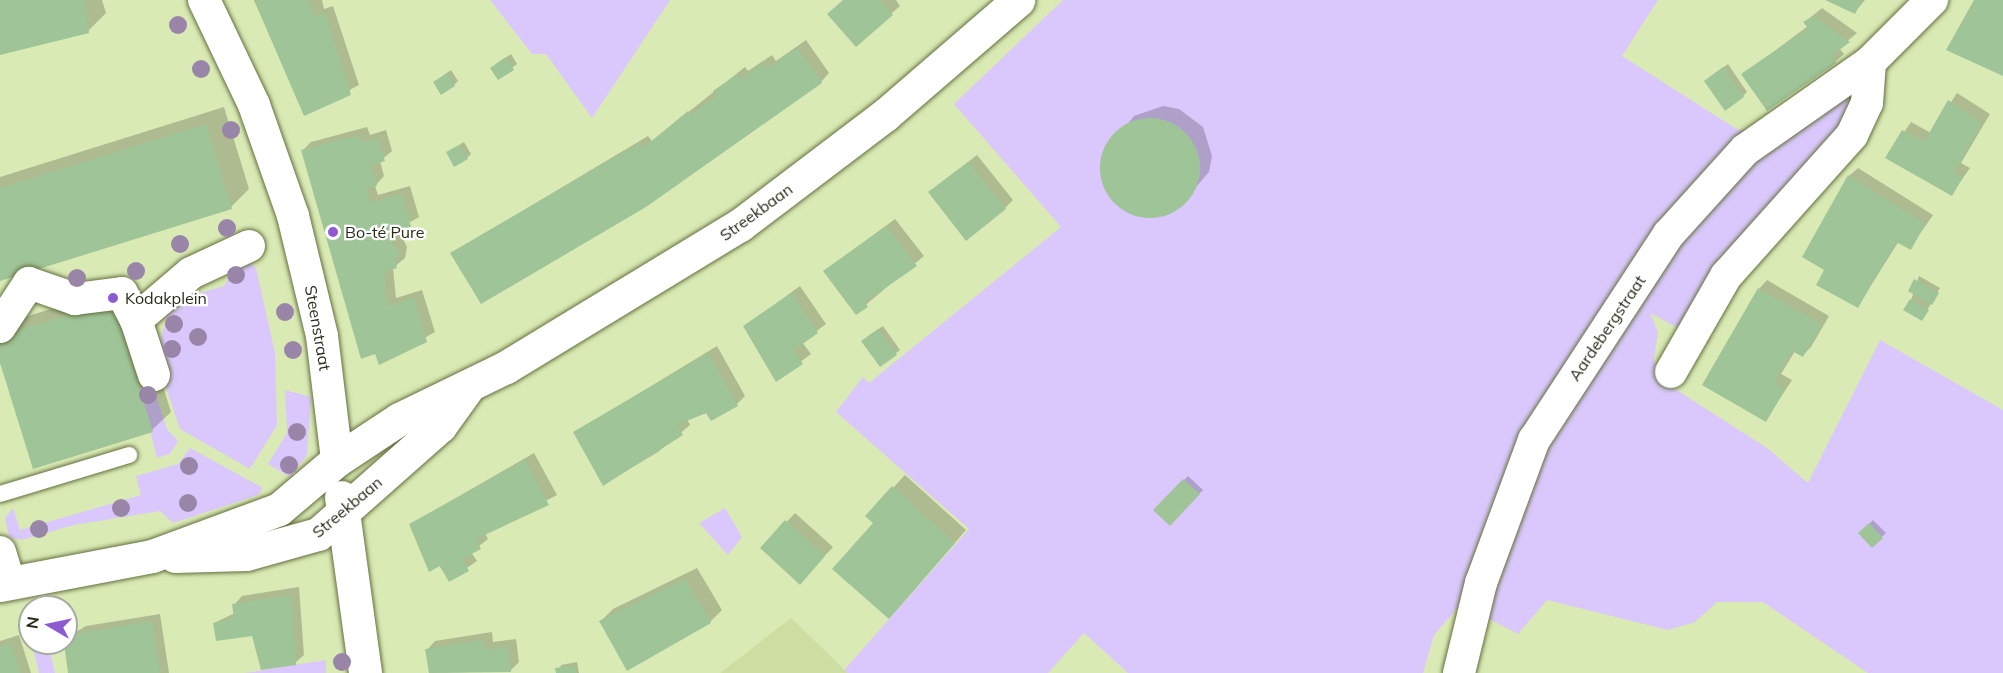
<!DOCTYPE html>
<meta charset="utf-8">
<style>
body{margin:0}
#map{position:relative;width:2003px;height:673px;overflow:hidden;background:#daeab4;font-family:Mulish,sans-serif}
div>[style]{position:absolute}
.built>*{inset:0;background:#cedea2}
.green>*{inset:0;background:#dac8fc}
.shadow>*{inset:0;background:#0003}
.building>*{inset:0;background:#9fc498}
.round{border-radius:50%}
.roads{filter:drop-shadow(0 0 2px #647040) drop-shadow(0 0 2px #647040)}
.lane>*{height:16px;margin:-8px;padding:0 8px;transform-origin:8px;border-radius:8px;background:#fff}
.street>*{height:32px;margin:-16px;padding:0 16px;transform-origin:16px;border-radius:16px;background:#fff}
.secondary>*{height:33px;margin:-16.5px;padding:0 16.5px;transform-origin:16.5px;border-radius:16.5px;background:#fff}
.trees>*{width:18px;height:18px;margin:-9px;border-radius:50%;background:#9985a7}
.dots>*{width:16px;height:16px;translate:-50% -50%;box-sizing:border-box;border:3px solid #fff;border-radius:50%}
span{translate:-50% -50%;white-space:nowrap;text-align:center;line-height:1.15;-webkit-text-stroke:4.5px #fff;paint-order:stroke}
.street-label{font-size:16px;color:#262c17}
.poi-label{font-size:16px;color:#262c17}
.left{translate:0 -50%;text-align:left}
.north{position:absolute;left:18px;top:595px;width:60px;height:60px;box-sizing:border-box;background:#fff;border:2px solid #a8aba2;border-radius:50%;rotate:279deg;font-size:16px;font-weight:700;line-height:24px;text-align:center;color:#262c17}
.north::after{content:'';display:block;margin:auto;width:21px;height:27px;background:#8e5ad2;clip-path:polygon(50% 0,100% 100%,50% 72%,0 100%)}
</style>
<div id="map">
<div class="built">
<div style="clip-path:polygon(791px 618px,848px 673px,720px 673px)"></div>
</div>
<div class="green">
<div style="clip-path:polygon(490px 0,670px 0,592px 118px,546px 54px,532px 54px)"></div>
<div style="clip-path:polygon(1063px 0,1658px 0,1622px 56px,1738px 130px,1791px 125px,1855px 79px,1853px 112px,1684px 331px,1650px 313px,1658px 332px,1654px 358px,1658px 378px,1767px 448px,1808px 483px,1880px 340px,2003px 410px,2003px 673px,1868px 673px,1763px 602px,1717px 602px,1695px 622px,1668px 630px,1547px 600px,1518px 634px,1461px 604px,1434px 635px,1423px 673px,1128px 673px,1084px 633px,1048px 673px,848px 673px,844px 670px,969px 529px,836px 412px,863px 377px,869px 383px,1061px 227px,954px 104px)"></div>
<div style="clip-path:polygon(247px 262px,256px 268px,275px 353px,277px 425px,250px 469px,180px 429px,156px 358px,168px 311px,180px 299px,224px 286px,237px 264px)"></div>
<div style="clip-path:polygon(151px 381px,167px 429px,178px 441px,170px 454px,157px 458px,140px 389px)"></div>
<div style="clip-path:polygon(285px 390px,311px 397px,307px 455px,290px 477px,268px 464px,287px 433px)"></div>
<div style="clip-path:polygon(190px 448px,263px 488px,258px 495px,173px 523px,160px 511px,74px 525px,22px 540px,9px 537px,5px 518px,13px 508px,20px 530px,141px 495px,136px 476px,178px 464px)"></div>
<div style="clip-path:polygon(725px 508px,742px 537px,728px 555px,699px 523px)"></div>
<div style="clip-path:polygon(32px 643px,48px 643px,55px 673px,39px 673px)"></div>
<div style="clip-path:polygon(326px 660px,326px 673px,245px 673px)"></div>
</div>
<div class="shadow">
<div style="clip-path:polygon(0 0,102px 0,106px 13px,88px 31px,0 53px)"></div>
<div style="clip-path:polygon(254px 0,322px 0,324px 9px,333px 6px,359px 85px,305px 114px)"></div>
<div style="clip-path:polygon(843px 0,896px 0,900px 6px,856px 45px)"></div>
<div style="clip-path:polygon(1831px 0,1865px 0,1855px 12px)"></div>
<div style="clip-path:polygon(1822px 8px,1857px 33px,1839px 48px,1844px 54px,1835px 62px,1743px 75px,1808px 26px,1805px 22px)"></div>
<div style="clip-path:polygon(806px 40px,829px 73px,821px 82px,452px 253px,648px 136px,652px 141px,745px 67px,748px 71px,772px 55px,776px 61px)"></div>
<div style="clip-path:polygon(511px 54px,517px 64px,498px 78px,496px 64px)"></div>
<div style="clip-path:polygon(1728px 64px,1747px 92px,1743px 96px,1710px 77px)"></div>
<div style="clip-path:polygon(451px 70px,458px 81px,454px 85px,435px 82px)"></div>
<div style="clip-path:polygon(1957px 93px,1990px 114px,1961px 163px,1970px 168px,1951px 195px,1887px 158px,1911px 122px,1931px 133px)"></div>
<div style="clip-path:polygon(1163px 106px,1179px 109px,1203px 127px,1212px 156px,1209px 172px,1177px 209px,1162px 216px,1129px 212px,1105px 188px,1103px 155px,1134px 116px)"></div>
<div style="clip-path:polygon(224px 107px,249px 189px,231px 207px,0 280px,0 177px)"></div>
<div style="clip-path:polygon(367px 127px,370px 135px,386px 130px,392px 151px,380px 161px,384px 176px,375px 186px,378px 195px,410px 186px,419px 217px,398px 229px,407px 247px,405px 258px,393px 268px,396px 298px,422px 290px,435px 332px,380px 363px,302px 151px,311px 142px)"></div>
<div style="clip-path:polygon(464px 142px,471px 154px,467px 158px,448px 152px)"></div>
<div style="clip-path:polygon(977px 155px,1013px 200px,1005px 208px,930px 192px)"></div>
<div style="clip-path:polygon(1858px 168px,1933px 215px,1910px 248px,1899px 241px,1858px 306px,1826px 269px,1849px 176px)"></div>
<div style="clip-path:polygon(895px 219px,924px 256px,856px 313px,825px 271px)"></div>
<div style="clip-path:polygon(1919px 276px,1940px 288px,1922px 319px,1911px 300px)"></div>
<div style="clip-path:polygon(1767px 280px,1829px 316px,1811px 347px,1803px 355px,1795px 351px,1781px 374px,1792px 380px,1766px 420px,1759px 289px)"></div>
<div style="clip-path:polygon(131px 284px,171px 412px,152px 430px,0 358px,12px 321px)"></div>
<div style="clip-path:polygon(800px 286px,826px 324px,802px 342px,811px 354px,776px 380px,745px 326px)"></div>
<div style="clip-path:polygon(883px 326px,900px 350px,881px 365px,867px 337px)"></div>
<div style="clip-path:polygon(717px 346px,745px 396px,737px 404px,687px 419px,690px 425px,658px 452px,604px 484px,574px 433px)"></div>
<div style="clip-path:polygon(534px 453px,557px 495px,485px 533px,488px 539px,471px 552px,477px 561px,449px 580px,411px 524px)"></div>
<div style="clip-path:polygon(905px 475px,966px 530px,901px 605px,875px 523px,867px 516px)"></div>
<div style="clip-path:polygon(1188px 476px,1203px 490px,1170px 524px,1155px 510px)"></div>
<div style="clip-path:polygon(795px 513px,833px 547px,808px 574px,762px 548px)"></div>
<div style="clip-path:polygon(1873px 520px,1886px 533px,1872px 546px,1860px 533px)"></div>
<div style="clip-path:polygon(697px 568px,722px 610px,710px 622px,601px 621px,613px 609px)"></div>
<div style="clip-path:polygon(299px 587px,304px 655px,295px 663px,253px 634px,214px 623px,235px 613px,234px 605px,242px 596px)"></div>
<div style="clip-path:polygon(160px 614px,169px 673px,70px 673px,66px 641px,74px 633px,86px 626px)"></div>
<div style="clip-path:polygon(492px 632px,493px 642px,516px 639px,519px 662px,510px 671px,431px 673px,427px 650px,435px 641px)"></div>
<div style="clip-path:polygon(19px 635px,31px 673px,0 673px,0 641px)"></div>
<div style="clip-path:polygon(577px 662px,579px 673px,558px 673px,561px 665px)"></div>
</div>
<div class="building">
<div style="clip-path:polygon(0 0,85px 0,89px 33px,0 55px)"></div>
<div style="clip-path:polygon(254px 0,308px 0,316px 16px,325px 13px,351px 95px,304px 116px)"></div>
<div style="clip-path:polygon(843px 0,880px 0,893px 15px,856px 47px,827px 14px)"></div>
<div style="clip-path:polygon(1825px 0,1862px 0,1855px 14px)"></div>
<div style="clip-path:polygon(1974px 0,2003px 0,2003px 76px,1946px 50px)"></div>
<div style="clip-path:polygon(1813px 16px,1850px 42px,1831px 56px,1836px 63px,1767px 111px,1741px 74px,1808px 28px,1803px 22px)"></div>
<div style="clip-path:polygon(797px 48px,822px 83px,646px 207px,481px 304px,450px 253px,639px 143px,643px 148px,688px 111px,691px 115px,716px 96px,713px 91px,736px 75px,739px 79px,763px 63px,767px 68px)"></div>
<div style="clip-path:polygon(506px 57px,514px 70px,498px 80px,490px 68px)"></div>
<div style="clip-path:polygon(1723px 67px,1744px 97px,1725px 111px,1704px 81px)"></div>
<div style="clip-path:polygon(447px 73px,455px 86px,441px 95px,433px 82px)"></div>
<div style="clip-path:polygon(1948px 100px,1982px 123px,1954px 172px,1963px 177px,1952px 196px,1885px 158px,1902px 130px,1924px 142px)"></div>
<div class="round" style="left:1100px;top:118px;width:100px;height:100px"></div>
<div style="clip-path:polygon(206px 124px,232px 209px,0 281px,0 188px)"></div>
<div style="clip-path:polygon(359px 135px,361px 143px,378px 138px,385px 161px,371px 165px,377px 186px,366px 189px,370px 203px,402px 194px,411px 227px,388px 234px,400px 257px,394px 258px,397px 268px,384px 272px,387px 306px,414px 298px,427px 342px,379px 365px,375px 354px,361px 359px,301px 150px)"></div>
<div style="clip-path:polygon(459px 145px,468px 159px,454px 167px,446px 152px)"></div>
<div style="clip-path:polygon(968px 162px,1006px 209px,966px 241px,928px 192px)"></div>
<div style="clip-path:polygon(1848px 175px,1925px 224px,1911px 250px,1896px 242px,1858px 308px,1816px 285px,1824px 270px,1802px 257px)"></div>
<div style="clip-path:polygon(886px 226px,917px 266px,865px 302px,868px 307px,856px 315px,823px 271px)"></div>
<div style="clip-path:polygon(1914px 279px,1939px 293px,1932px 305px,1908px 291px)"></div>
<div style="clip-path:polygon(1758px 288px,1822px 325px,1803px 357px,1792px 351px,1774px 383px,1785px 389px,1766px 422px,1702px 385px)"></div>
<div style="clip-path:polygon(791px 293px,818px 333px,794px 350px,803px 364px,776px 382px,743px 326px)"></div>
<div style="clip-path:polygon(1910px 299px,1929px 310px,1922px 321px,1903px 310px)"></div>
<div style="clip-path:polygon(113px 301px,153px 432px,33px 469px,0 363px,0 336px)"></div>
<div style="clip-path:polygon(878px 329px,897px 355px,880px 367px,861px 341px)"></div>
<div style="clip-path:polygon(708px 353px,738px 406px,711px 421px,706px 413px,677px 425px,683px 435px,603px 486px,573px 432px)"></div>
<div style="clip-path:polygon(525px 460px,549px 505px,476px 539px,481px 549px,462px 559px,469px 571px,449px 582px,440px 566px,429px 572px,409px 524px)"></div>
<div style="clip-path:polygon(1183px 479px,1200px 494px,1170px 526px,1153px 510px)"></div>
<div style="clip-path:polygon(892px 486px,955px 543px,889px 619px,832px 569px,873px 523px,865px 516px)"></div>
<div style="clip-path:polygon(785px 520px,825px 556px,800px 585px,760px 548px)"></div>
<div style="clip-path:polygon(1869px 523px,1883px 538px,1872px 548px,1858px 533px)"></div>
<div style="clip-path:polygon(685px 579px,711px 623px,627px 671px,599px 621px)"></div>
<div style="clip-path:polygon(291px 595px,296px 665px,261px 670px,252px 636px,216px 641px,213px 623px,234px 619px,232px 604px)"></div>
<div style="clip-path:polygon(152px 621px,160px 673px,68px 673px,64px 643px,76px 639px,75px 634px)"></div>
<div style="clip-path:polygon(484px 640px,485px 650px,508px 647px,511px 672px,429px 673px,425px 649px)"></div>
<div style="clip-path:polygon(11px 643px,20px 673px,0 673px,0 646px)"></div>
<div style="clip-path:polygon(574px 666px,575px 673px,556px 673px,555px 668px)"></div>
</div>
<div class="roads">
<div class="lane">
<div style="left:0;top:494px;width:135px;rotate:-16.8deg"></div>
</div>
<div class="street">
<div style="left:204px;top:0;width:116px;rotate:64.5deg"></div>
<div style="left:254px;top:105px;width:118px;rotate:70.6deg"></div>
<div style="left:293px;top:216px;width:123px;rotate:76.4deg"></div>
<div style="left:322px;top:336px;width:125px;rotate:83.1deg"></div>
<div style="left:0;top:327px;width:53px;rotate:-56.6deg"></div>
<div style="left:29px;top:283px;width:49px;rotate:19.2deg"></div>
<div style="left:75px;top:299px;width:47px;rotate:-7.3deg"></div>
<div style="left:122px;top:293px;width:30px;rotate:63deg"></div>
<div style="left:1671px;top:372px;width:111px;rotate:-60.2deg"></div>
<div style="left:1726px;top:276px;width:189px;rotate:-48.2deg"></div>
<div style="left:1852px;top:135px;width:35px;rotate:-65deg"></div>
<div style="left:1867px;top:103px;width:41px;rotate:-85.8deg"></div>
<div style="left:154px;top:375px;width:58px;rotate:-108.1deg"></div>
<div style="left:136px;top:320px;width:72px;rotate:-40.5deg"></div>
<div style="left:191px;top:273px;width:64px;rotate:-25deg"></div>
<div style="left:0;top:552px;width:31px;rotate:73deg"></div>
<div style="left:1459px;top:673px;width:93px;rotate:-76.3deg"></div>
<div style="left:1481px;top:583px;width:153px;rotate:-69.7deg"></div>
<div style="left:1534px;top:440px;width:246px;rotate:-56.8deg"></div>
<div style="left:1669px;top:234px;width:113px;rotate:-47.9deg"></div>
<div style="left:1745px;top:150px;width:153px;rotate:-35.1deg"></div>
<div style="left:1870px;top:62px;width:88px;rotate:-45deg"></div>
</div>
<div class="secondary">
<div style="left:341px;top:497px;width:178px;rotate:82.2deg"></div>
<div style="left:175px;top:556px;width:71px;rotate:-1.6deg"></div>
<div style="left:246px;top:554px;width:75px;rotate:-15.5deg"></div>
<div style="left:318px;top:534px;width:163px;rotate:-41.5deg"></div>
<div style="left:440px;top:426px;width:48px;rotate:-54.3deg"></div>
<div style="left:0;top:585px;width:155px;rotate:-10.8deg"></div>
<div style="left:152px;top:556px;width:135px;rotate:-20.3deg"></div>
<div style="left:279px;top:509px;width:76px;rotate:-40.2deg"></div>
<div style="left:337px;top:460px;width:74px;rotate:-33.5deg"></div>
<div style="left:399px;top:419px;width:119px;rotate:-25.9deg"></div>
<div style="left:506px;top:367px;width:274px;rotate:-31.3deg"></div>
<div style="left:740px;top:225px;width:182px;rotate:-37.2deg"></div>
<div style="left:885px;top:115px;width:176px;rotate:-40.8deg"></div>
</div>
</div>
<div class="trees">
<div style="left:178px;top:25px"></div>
<div style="left:201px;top:69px"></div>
<div style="left:231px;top:130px"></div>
<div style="left:227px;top:228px"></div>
<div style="left:180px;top:244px"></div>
<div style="left:136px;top:271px"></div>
<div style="left:236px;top:275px"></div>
<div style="left:77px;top:278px"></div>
<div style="left:285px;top:312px"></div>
<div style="left:174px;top:324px"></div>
<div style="left:198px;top:337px"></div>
<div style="left:172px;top:349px"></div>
<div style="left:293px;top:350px"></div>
<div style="left:148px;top:395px"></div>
<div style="left:297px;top:432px"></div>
<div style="left:289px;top:465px"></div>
<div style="left:189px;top:466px"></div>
<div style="left:188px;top:503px"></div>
<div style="left:121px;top:508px"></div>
<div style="left:39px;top:529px"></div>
<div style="left:342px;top:662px"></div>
</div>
<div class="dots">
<div style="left:333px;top:232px;background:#8e5ad2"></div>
<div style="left:113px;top:298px;background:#8e5ad2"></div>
</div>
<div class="street-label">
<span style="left:756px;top:212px;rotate:-36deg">Streekbaan</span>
<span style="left:318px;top:328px;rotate:80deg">Steenstraat</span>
<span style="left:1607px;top:328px;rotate:-56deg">Aardebergstraat</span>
<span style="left:347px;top:507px;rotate:-40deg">Streekbaan</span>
</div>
<div class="poi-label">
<span class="left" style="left:345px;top:232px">Bo-té Pure</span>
<span class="left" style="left:125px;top:298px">Kodakplein</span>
</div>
<div class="north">N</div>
</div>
